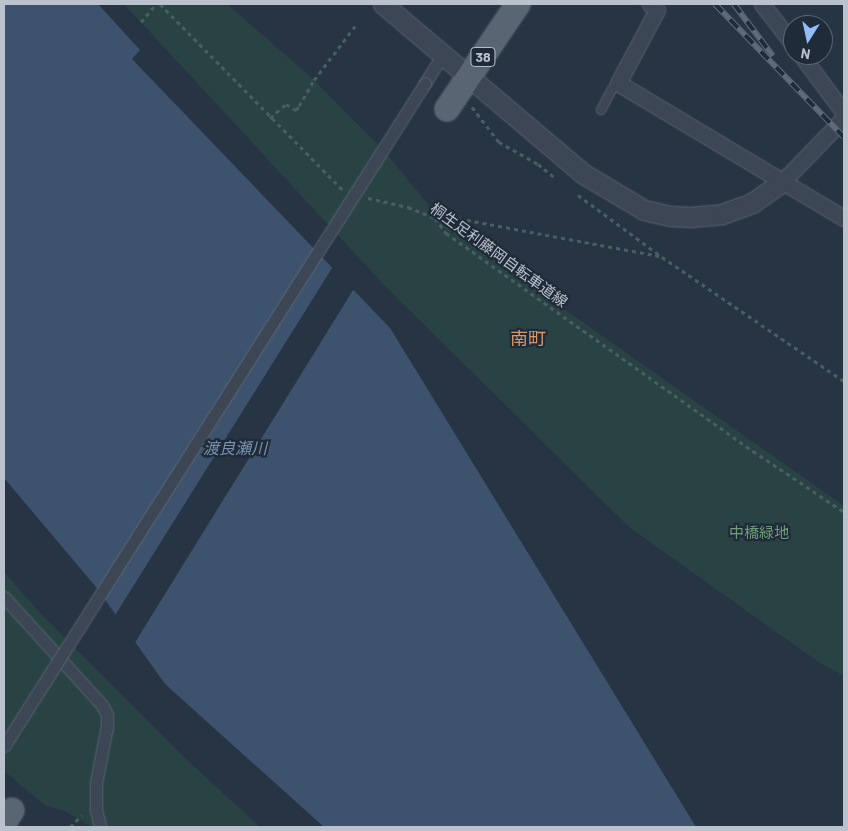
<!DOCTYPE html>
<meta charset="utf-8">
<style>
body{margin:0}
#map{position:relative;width:848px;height:831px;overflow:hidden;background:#273444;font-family:Barlow,"Noto Sans JP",sans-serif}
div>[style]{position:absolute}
.green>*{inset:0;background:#294345}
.water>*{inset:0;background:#3d536d}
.pier>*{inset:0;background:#273444}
.path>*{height:3px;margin-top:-1.5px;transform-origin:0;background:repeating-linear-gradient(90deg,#485f61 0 4px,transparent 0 8px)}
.roads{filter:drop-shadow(0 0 1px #5a6471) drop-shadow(0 0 1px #5a6471)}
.service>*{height:8px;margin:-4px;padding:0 4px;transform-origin:4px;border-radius:4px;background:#3c4654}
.pedestrian>*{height:11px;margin:-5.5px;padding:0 5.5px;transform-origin:5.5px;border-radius:5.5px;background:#3c4654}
.minor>*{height:15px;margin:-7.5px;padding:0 7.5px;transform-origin:7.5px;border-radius:7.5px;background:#3c4654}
.tertiary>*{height:19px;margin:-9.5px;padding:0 9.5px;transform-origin:9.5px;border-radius:9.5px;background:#3c4654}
.primary>*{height:24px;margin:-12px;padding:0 12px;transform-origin:12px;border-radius:12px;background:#5a6573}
.rail>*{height:5.5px;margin-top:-2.75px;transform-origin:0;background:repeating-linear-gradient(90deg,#202b39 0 11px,#5e6b7b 0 22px);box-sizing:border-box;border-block:1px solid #5e6b7b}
.bridges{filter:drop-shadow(0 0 1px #5a6471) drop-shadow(0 0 1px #5a6471)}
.pedestrian-bridge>*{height:11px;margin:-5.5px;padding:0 5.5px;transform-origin:5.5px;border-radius:5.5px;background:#3c4654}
span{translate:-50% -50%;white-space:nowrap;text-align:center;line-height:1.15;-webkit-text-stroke:4.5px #202b39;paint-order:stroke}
.shield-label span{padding:1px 4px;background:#202b39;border:1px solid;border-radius:4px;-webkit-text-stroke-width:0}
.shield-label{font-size:14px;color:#b9c2cd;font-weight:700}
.street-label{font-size:15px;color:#b9c2cd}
.park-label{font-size:15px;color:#709e7a}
.water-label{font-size:16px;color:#7a93b0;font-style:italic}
.quarter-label{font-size:18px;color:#d8976a}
.frame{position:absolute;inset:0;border:5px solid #b9c2cd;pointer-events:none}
.north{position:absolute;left:783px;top:15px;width:50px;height:50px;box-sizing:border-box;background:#202b39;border:1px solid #5d6774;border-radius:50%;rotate:190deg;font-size:14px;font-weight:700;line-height:20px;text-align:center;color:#b9c2cd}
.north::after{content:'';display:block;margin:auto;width:18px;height:22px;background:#93bdf9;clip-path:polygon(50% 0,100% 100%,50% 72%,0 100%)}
</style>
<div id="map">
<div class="green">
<div style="clip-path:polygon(124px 4px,227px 4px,314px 80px,384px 151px,446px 226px,844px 506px,844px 676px,817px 661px,629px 527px,385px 286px)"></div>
<div style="clip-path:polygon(4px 572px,43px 616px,186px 759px,260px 827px,92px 827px,65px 811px,46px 806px,4px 771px)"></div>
</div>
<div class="water">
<div style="clip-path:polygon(4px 4px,98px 4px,140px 50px,132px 59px,390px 328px,696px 827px,324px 827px,165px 684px,96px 587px,4px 478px)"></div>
</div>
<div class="pier">
<div style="clip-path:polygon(334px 265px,355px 287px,134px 644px,114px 617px)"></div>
</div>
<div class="path">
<div style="left:160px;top:4px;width:260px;rotate:45.5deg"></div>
<div style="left:141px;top:22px;width:23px;rotate:-50deg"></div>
<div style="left:472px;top:107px;width:44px;rotate:52.4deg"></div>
<div style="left:499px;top:142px;width:45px;rotate:29.4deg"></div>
<div style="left:538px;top:164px;width:22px;rotate:39deg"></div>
<div style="left:270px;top:118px;width:21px;rotate:-41deg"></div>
<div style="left:286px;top:104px;width:12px;rotate:31deg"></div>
<div style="left:296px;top:110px;width:5px;rotate:-53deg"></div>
<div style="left:299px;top:106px;width:30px;rotate:-60deg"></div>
<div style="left:314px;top:80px;width:69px;rotate:-52.6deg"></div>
<div style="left:578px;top:195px;width:104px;rotate:36.4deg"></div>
<div style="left:662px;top:257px;width:220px;rotate:34.3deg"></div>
<div style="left:368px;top:198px;width:41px;rotate:12.7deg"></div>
<div style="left:408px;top:207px;width:29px;rotate:22deg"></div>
<div style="left:435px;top:218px;width:19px;rotate:54deg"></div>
<div style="left:446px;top:233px;width:377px;rotate:35.4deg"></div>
<div style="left:753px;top:451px;width:110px;rotate:33.8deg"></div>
<div style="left:435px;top:218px;width:16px;rotate:-4deg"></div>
<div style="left:451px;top:217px;width:212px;rotate:10.6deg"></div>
<div style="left:70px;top:827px;width:17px;rotate:-45deg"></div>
</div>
<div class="roads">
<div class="service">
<div style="left:601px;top:110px;width:24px;rotate:-62deg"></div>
<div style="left:612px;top:89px;width:8px;rotate:-45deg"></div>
</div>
<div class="pedestrian">
<div style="left:425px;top:83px;width:25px;rotate:-58deg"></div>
<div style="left:4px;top:597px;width:146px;rotate:47.8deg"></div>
<div style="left:102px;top:705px;width:11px;rotate:63deg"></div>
<div style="left:107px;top:715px;width:11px;rotate:90deg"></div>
<div style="left:107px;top:726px;width:58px;rotate:100.9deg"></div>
<div style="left:96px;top:783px;width:26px;rotate:90deg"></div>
<div style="left:96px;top:809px;width:18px;rotate:77deg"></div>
</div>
<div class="minor">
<div style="left:650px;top:4px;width:9px;rotate:41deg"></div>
<div style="left:657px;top:10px;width:83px;rotate:118.1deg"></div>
<div style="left:618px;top:83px;width:263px;rotate:30.9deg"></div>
<div style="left:762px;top:4px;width:51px;rotate:52.2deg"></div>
<div style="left:801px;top:55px;width:72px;rotate:53.4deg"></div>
<div style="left:783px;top:181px;width:88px;rotate:-45.9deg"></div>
</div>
<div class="tertiary">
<div style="left:383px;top:4px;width:261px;rotate:40.3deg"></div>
<div style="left:582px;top:173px;width:72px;rotate:30.8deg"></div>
<div style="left:644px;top:210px;width:28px;rotate:13deg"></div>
<div style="left:671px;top:216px;width:19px;rotate:3deg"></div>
<div style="left:690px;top:217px;width:32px;rotate:-5deg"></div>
<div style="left:722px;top:214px;width:32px;rotate:-20deg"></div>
<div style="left:752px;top:203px;width:38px;rotate:-35deg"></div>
</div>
<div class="primary">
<div style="left:447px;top:109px;width:127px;rotate:-55.9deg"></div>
<div style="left:4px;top:823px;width:15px;rotate:-58deg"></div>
</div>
</div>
<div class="rail">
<div style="left:715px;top:4px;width:185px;rotate:45.9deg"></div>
<div style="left:734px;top:4px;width:65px;rotate:53.1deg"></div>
</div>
<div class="bridges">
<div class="pedestrian-bridge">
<div style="left:4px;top:746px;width:785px;rotate:-57.58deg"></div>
</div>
</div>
<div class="shield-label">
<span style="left:483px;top:57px">38</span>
</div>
<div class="street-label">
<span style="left:499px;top:255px;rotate:36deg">桐生足利藤岡自転車道線</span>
</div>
<div class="park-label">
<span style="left:759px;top:533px">中橋緑地</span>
</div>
<div class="water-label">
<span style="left:235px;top:448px">渡良瀬川</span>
</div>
<div class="quarter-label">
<span style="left:528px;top:338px">南町</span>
</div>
<div class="frame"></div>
<div class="north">N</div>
</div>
